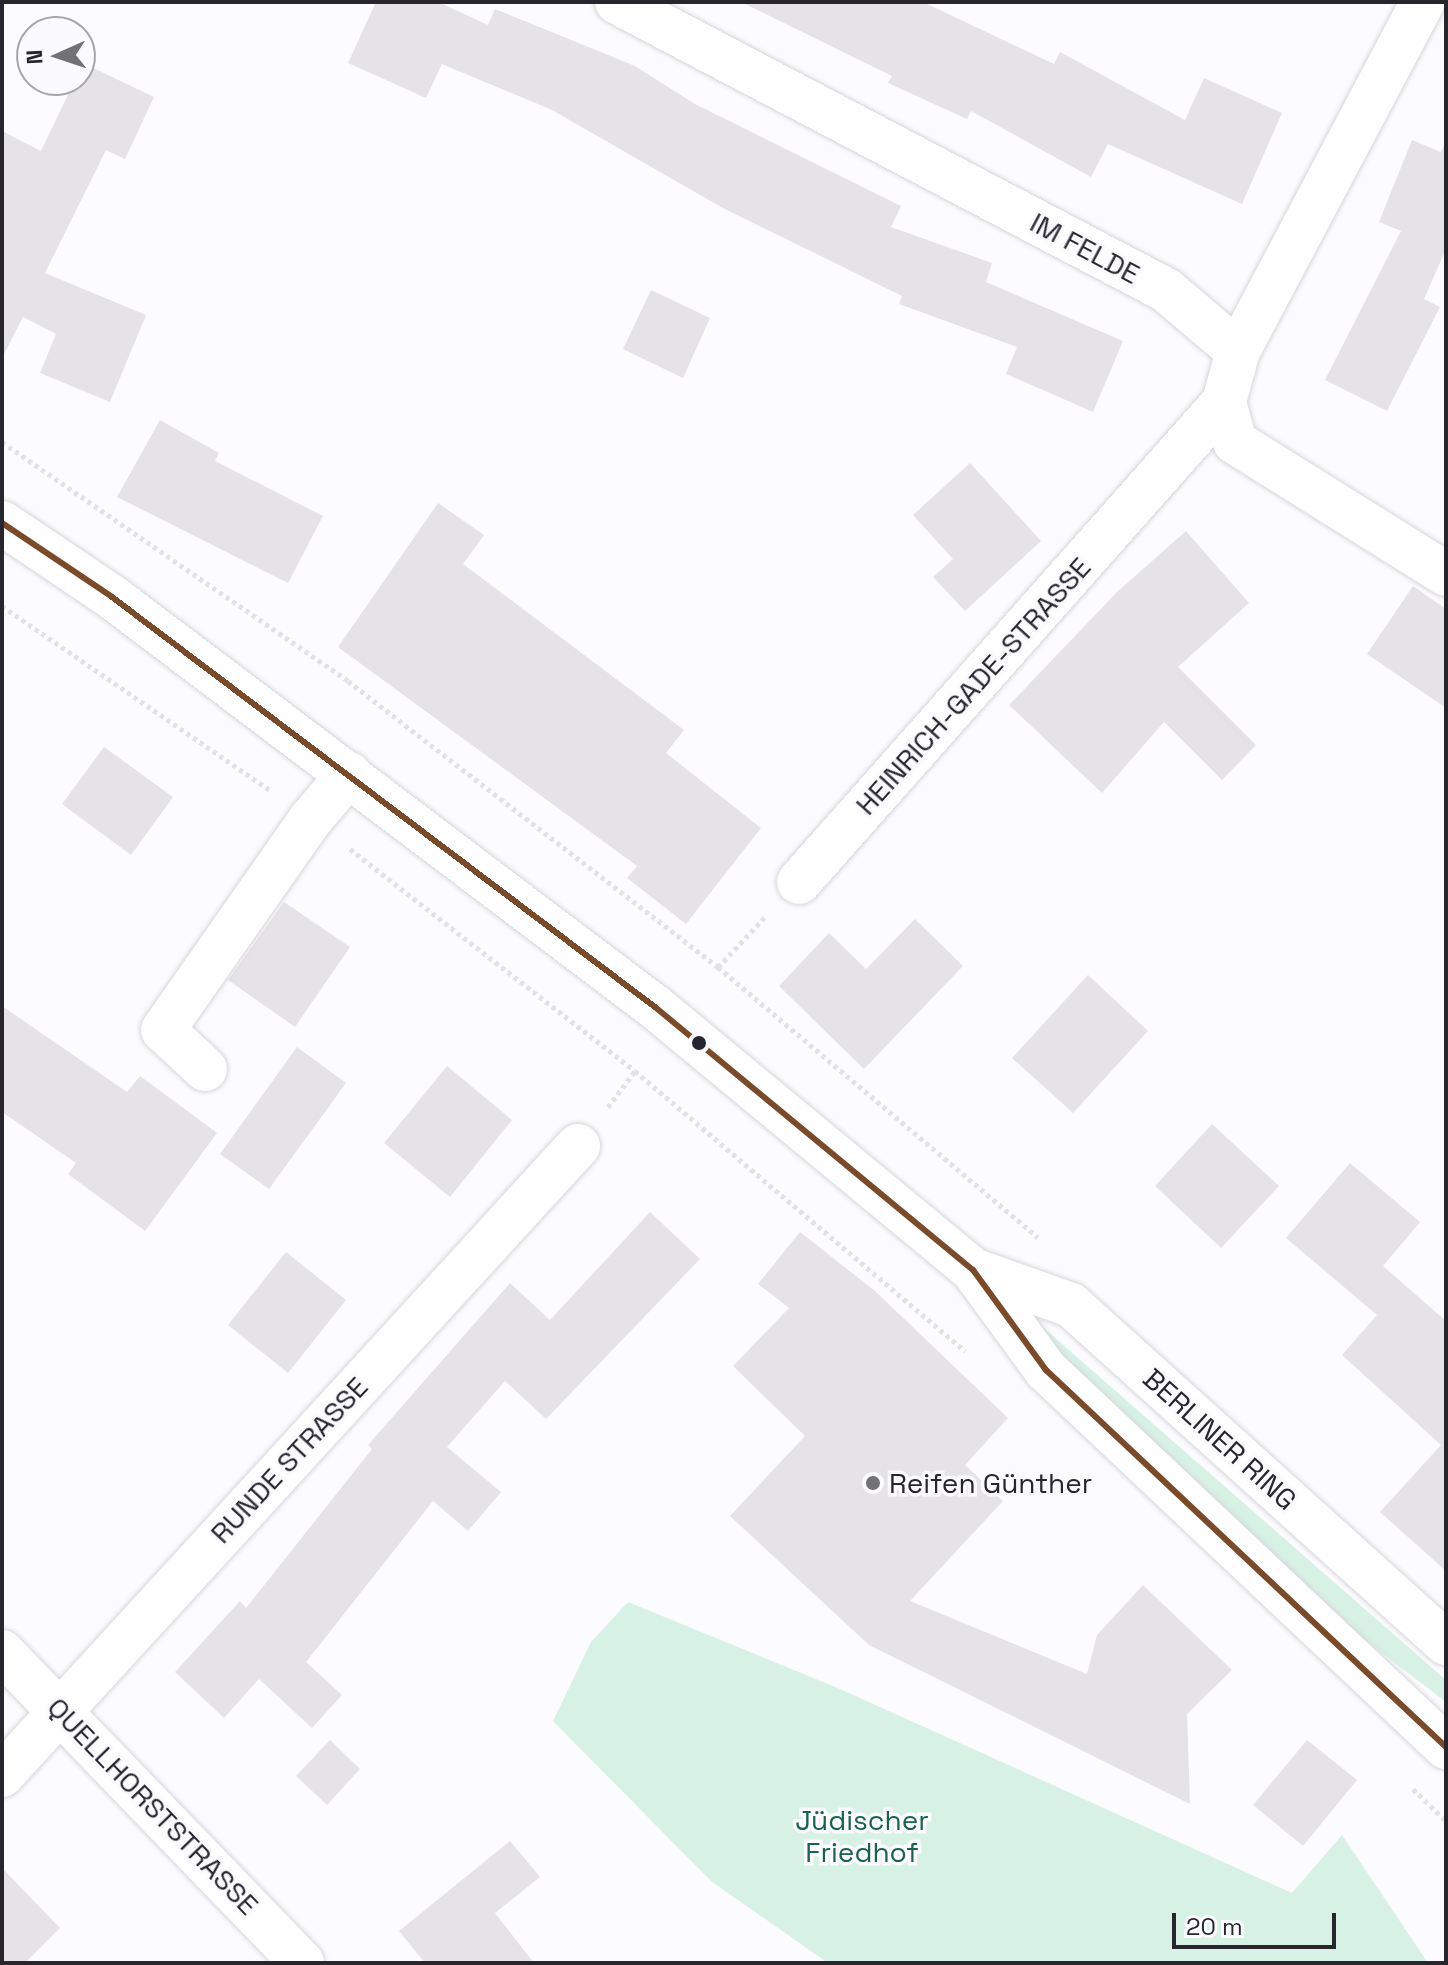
<!DOCTYPE html>
<meta charset="utf-8">
<style>
body{margin:0}
#map{position:relative;width:1448px;height:1965px;overflow:hidden;background:#fcfbfd;font-family:"Space Grotesk",sans-serif}
div>[style]{position:absolute}
.green>*{inset:0;background:#d7f1e5}
.building>*{inset:0;background:#e5e3e6}
.path>*{height:5px;margin-top:-2.5px;transform-origin:0;background:repeating-linear-gradient(90deg,#e2e2e2 0 4px,transparent 0 8px)}
.roads{filter:drop-shadow(0 0 2px #d7d6da) drop-shadow(0 0 2px #d7d6da)}
.minor>*{height:44px;margin:-22px;padding:0 22px;transform-origin:22px;border-radius:22px;background:#fffeff}
.major>*{height:44px;margin:-22px;padding:0 22px;transform-origin:22px;border-radius:22px;background:#fffeff}
.bus-1>*{height:6px;margin:-3px;padding:0 3px;transform-origin:3px;border-radius:3px;background:#7a4b2a}
.dots>*{width:22px;height:22px;translate:-50% -50%;box-sizing:border-box;border:4px solid #fbfafe;border-radius:50%}
span{translate:-50% -50%;white-space:nowrap;text-align:center;line-height:1.15;-webkit-text-stroke:7px #fbfafe;paint-order:stroke}
.street-label{font-size:28px;color:#27262d}
.poi-label{font-size:28px;color:#27262d}
.left{translate:0 -50%;text-align:left}
.park-label{font-size:28px;color:#1a6348}
.frame{position:absolute;inset:0;border:4px solid #27262d;pointer-events:none}
.north{position:absolute;left:16px;top:16px;width:80px;height:80px;box-sizing:border-box;background:#fbfafe;border:2px solid #a6a5aa;border-radius:50%;rotate:267deg;font-size:22px;font-weight:700;line-height:32px;text-align:center;color:#27262d}
.north::after{content:'';display:block;margin:auto;width:28px;height:36px;background:#727176;clip-path:polygon(50% 0,100% 100%,50% 72%,0 100%)}
.scale{position:absolute;left:1172px;top:1913px;width:164px;height:36px;box-sizing:border-box;border:4px solid #27262d;border-top:0;padding-left:10px;font-size:24px;line-height:28px;white-space:nowrap;color:#27262d;-webkit-text-stroke:6px #fbfafe;paint-order:stroke}
</style>
<div id="map">
<div class="green">
<div style="clip-path:polygon(1030px 1316px,1446px 1680px,1446px 1702px,1302px 1592px,1027px 1323px)"></div>
<div style="clip-path:polygon(628px 1602px,840px 1689px,1292px 1893px,1342px 1835px,1428px 1963px,828px 1963px,711px 1881px,553px 1721px,591px 1642px)"></div>
</div>
<div class="building">
<div style="clip-path:polygon(376px 2px,438px 2px,488px 25px,495px 9px,635px 66px,695px 104px,901px 206px,891px 227px,992px 263px,986px 282px,1123px 341px,1093px 412px,1006px 374px,1017px 347px,899px 304px,902px 296px,721px 207px,552px 110px,442px 64px,426px 98px,348px 63px)"></div>
<div style="clip-path:polygon(741px 2px,923px 2px,1054px 64px,1060px 52px,1185px 120px,1204px 78px,1282px 113px,1242px 204px,1108px 144px,1091px 177px,971px 111px,967px 119px,888px 83px,892px 76px)"></div>
<div style="clip-path:polygon(83px 63px,154px 97px,125px 159px,106px 150px,45px 273px,146px 315px,110px 402px,40px 373px,56px 334px,23px 317px,2px 358px,2px 131px,41px 151px,75px 80px,80px 80px)"></div>
<div style="clip-path:polygon(1412px 140px,1441px 152px,1446px 142px,1446px 249px,1424px 299px,1440px 307px,1387px 411px,1325px 380px,1401px 231px,1379px 222px)"></div>
<div style="clip-path:polygon(651px 290px,710px 318px,683px 378px,623px 349px)"></div>
<div style="clip-path:polygon(160px 420px,219px 453px,215px 461px,323px 516px,288px 583px,117px 497px)"></div>
<div style="clip-path:polygon(970px 463px,1041px 541px,965px 611px,933px 577px,953px 559px,913px 515px)"></div>
<div style="clip-path:polygon(438px 503px,484px 535px,463px 564px,684px 730px,666px 753px,761px 828px,686px 924px,627px 878px,637px 866px,338px 647px)"></div>
<div style="clip-path:polygon(1186px 531px,1249px 603px,1178px 667px,1256px 745px,1222px 780px,1164px 722px,1102px 793px,1009px 705px,1117px 592px)"></div>
<div style="clip-path:polygon(1413px 586px,1446px 609px,1446px 708px,1367px 654px)"></div>
<div style="clip-path:polygon(104px 747px,173px 797px,131px 855px,62px 804px)"></div>
<div style="clip-path:polygon(284px 902px,350px 947px,295px 1027px,228px 980px)"></div>
<div style="clip-path:polygon(915px 919px,963px 966px,864px 1069px,779px 986px,829px 933px,866px 969px)"></div>
<div style="clip-path:polygon(1088px 975px,1148px 1031px,1073px 1113px,1012px 1058px)"></div>
<div style="clip-path:polygon(2px 1006px,127px 1092px,140px 1076px,217px 1133px,145px 1231px,68px 1174px,76px 1163px,2px 1112px)"></div>
<div style="clip-path:polygon(297px 1047px,346px 1083px,269px 1189px,220px 1154px)"></div>
<div style="clip-path:polygon(447px 1066px,512px 1120px,450px 1197px,384px 1143px)"></div>
<div style="clip-path:polygon(1212px 1124px,1279px 1186px,1221px 1248px,1155px 1186px)"></div>
<div style="clip-path:polygon(1350px 1163px,1420px 1222px,1383px 1266px,1446px 1321px,1446px 1571px,1380px 1512px,1441px 1445px,1342px 1355px,1377px 1315px,1286px 1238px)"></div>
<div style="clip-path:polygon(650px 1212px,700px 1259px,546px 1419px,505px 1381px,447px 1447px,501px 1492px,468px 1531px,433px 1501px,306px 1662px,342px 1695px,312px 1728px,259px 1679px,224px 1718px,175px 1672px,240px 1601px,246px 1608px,372px 1449px,368px 1445px,510px 1283px,550px 1320px)"></div>
<div style="clip-path:polygon(800px 1232px,875px 1291px,1008px 1418px,965px 1465px,1003px 1501px,910px 1601px,1087px 1674px,1097px 1635px,1143px 1585px,1232px 1670px,1187px 1714px,1190px 1804px,869px 1645px,730px 1516px,805px 1436px,733px 1366px,789px 1308px,758px 1284px)"></div>
<div style="clip-path:polygon(286px 1252px,346px 1300px,288px 1373px,228px 1325px)"></div>
<div style="clip-path:polygon(330px 1740px,360px 1769px,327px 1805px,296px 1776px)"></div>
<div style="clip-path:polygon(1307px 1740px,1357px 1780px,1303px 1846px,1253px 1805px)"></div>
<div style="clip-path:polygon(510px 1841px,540px 1877px,495px 1913px,534px 1963px,425px 1963px,399px 1931px)"></div>
<div style="clip-path:polygon(2px 1868px,60px 1928px,25px 1963px,2px 1963px)"></div>
</div>
<div class="path">
<div style="left:2px;top:442px;width:421px;rotate:34.6deg"></div>
<div style="left:348px;top:681px;width:468px;rotate:37.7deg"></div>
<div style="left:718px;top:967px;width:419px;rotate:40.2deg"></div>
<div style="left:2px;top:606px;width:326px;rotate:34.5deg"></div>
<div style="left:350px;top:849px;width:361px;rotate:37.9deg"></div>
<div style="left:635px;top:1071px;width:433px;rotate:40.3deg"></div>
<div style="left:718px;top:967px;width:69px;rotate:-46.8deg"></div>
<div style="left:608px;top:1107px;width:45px;rotate:-53.1deg"></div>
<div style="left:1413px;top:1789px;width:46px;rotate:44.1deg"></div>
</div>
<div class="roads">
<div class="minor">
<div style="left:617px;top:2px;width:620px;rotate:27.68deg"></div>
<div style="left:1166px;top:290px;width:94px;rotate:40.3deg"></div>
<div style="left:1238px;top:351px;width:53px;rotate:105.4deg"></div>
<div style="left:1224px;top:402px;width:41px;rotate:74.6deg"></div>
<div style="left:1235px;top:442px;width:249px;rotate:32deg"></div>
<div style="left:1238px;top:351px;width:395px;rotate:-62.1deg"></div>
<div style="left:799px;top:882px;width:641px;rotate:-48.48deg"></div>
<div style="left:205px;top:1069px;width:57px;rotate:-137.1deg"></div>
<div style="left:163px;top:1030px;width:258px;rotate:-55deg"></div>
<div style="left:311px;top:819px;width:59px;rotate:-49.8deg"></div>
<div style="left:2px;top:1652px;width:432px;rotate:46deg"></div>
<div style="left:2px;top:1775px;width:853px;rotate:-47.52deg"></div>
</div>
<div class="major">
<div style="left:2px;top:523px;width:133px;rotate:33.9deg"></div>
<div style="left:112px;top:597px;width:680px;rotate:37.06deg"></div>
<div style="left:655px;top:1007px;width:413px;rotate:39.6deg"></div>
<div style="left:973px;top:1270px;width:124px;rotate:53.9deg"></div>
<div style="left:1046px;top:1370px;width:550px;rotate:43.3deg"></div>
<div style="left:973px;top:1270px;width:104px;rotate:19.7deg"></div>
<div style="left:1071px;top:1305px;width:505px;rotate:42.03deg"></div>
</div>
</div>
<div class="bus-1">
<div style="left:2px;top:523px;width:133px;rotate:33.9deg"></div>
<div style="left:112px;top:597px;width:680px;rotate:37.06deg"></div>
<div style="left:655px;top:1007px;width:413px;rotate:39.6deg"></div>
<div style="left:973px;top:1270px;width:124px;rotate:53.9deg"></div>
<div style="left:1046px;top:1370px;width:550px;rotate:43.3deg"></div>
</div>
<div class="dots">
<div style="left:699px;top:1043px;background:#27262d"></div>
<div style="left:873px;top:1483px;background:#727176"></div>
</div>
<div class="street-label">
<span style="left:1085px;top:248px;rotate:28deg">IM FELDE</span>
<span style="left:973px;top:686px;rotate:-48deg">HEINRICH-GADE-STRASSE</span>
<span style="left:1220px;top:1439px;rotate:42deg">BERLINER RING</span>
<span style="left:289px;top:1460px;rotate:-47deg">RUNDE STRASSE</span>
<span style="left:153px;top:1806px;rotate:46deg">QUELLHORSTSTRASSE</span>
</div>
<div class="poi-label">
<span class="left" style="left:889px;top:1483px">Reifen Günther</span>
</div>
<div class="park-label">
<span style="left:862px;top:1836px">Jüdischer<br>Friedhof</span>
</div>
<div class="frame"></div>
<div class="north">N</div>
<div class="scale">20 m</div>
</div>
